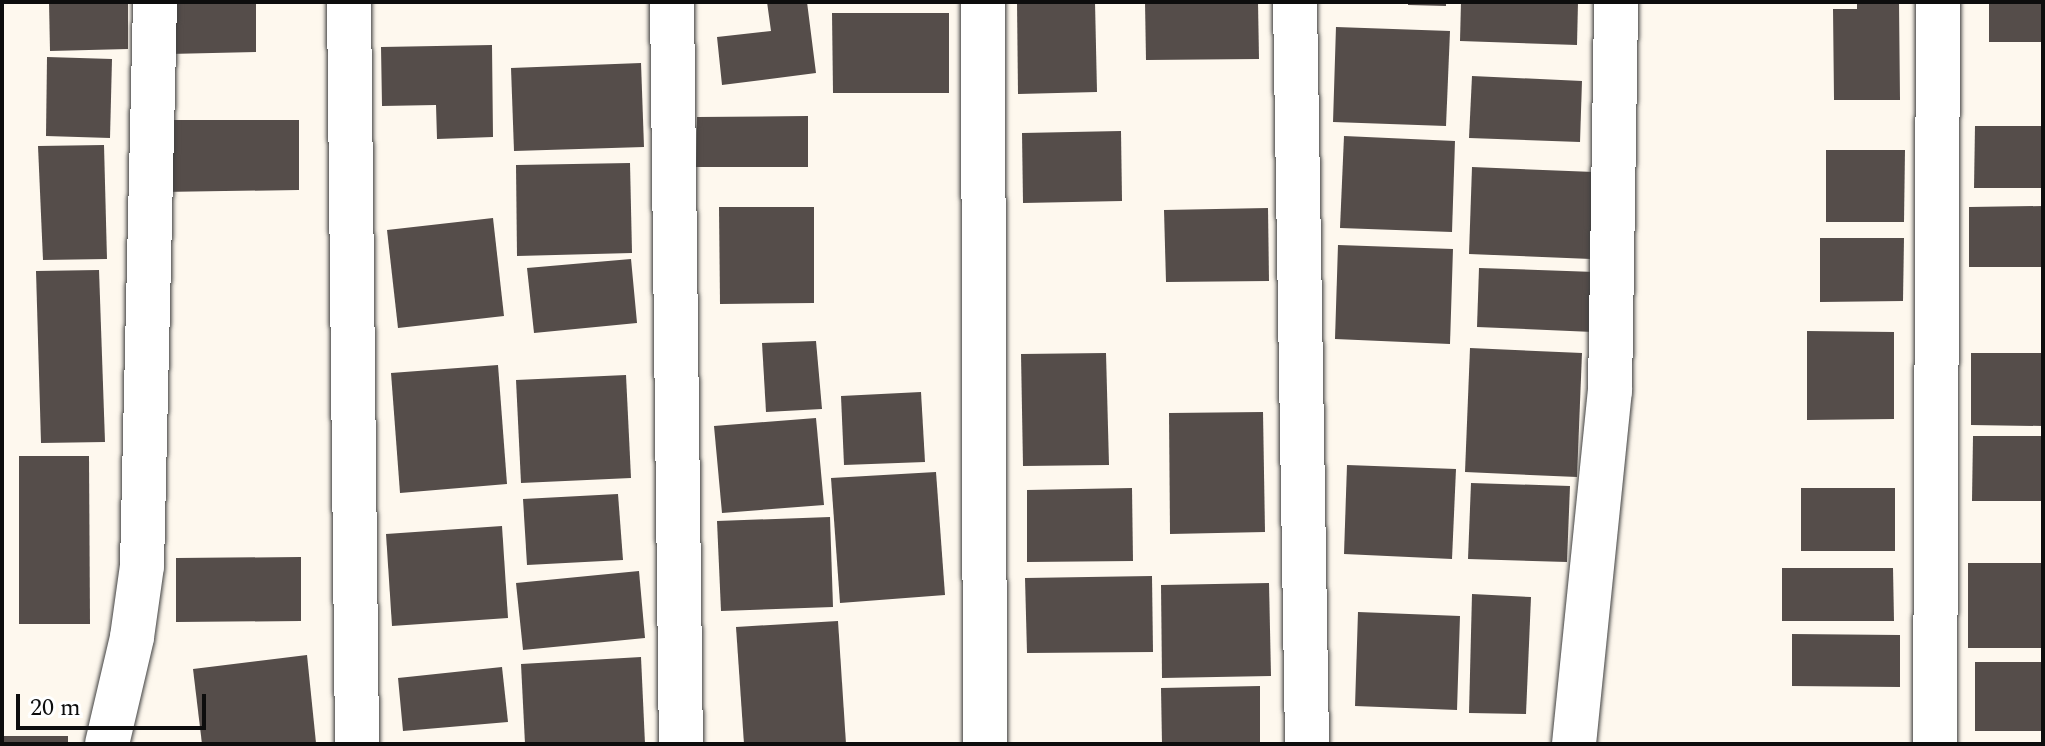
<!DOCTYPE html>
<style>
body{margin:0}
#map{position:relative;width:2045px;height:746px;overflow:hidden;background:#fef8ee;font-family:Spectral,serif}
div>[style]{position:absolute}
.building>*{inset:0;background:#554d4a}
.roads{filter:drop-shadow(0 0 2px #404040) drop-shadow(0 0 2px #404040)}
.minor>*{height:44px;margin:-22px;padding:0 22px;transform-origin:22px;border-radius:22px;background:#fff}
span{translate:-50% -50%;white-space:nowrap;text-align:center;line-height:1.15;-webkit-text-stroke:8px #fff;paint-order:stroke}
.frame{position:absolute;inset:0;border:4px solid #0d0d0d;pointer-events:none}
.scale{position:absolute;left:16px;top:694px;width:190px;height:36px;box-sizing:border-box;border:4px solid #0d0d0d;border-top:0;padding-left:10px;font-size:24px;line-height:28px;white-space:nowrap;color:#0d0d0d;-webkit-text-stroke:6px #fff;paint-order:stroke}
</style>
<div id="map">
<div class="building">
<div style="clip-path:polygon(49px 2px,128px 2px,128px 49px,50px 51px)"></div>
<div style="clip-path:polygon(168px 2px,256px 2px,256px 52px,169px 54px)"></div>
<div style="clip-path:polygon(767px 2px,807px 2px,816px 73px,722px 85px,717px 37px,771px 31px)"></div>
<div style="clip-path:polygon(1017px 2px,1095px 2px,1097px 92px,1018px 94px)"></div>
<div style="clip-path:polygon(1145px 2px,1258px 2px,1259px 59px,1146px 60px)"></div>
<div style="clip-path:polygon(1408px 2px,1446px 2px,1446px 6px,1408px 5px)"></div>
<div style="clip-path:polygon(1461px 2px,1578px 2px,1577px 45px,1460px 41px)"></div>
<div style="clip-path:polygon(1857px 2px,1899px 2px,1900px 100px,1834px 100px,1833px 9px,1857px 9px)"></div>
<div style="clip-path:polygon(1989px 2px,2043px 2px,2043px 42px,1989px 42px)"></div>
<div style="clip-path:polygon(832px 13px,949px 13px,949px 93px,833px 93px)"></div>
<div style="clip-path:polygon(1336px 27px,1450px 31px,1446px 126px,1333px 122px)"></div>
<div style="clip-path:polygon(492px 45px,493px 137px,437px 139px,436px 105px,382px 106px,381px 47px)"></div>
<div style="clip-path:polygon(47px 57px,112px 59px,110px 138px,46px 136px)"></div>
<div style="clip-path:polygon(641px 63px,644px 147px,514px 151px,511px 68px)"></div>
<div style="clip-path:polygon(1472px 76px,1582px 81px,1580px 142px,1469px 138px)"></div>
<div style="clip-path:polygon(808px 116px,808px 167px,696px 167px,697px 117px)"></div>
<div style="clip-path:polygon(160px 120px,299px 120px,299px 190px,161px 192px)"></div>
<div style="clip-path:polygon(1975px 126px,2043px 126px,2043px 188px,1974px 188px)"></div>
<div style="clip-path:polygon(1121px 131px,1122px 201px,1023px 203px,1022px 133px)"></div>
<div style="clip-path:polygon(1344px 136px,1455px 141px,1452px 232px,1340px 228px)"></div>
<div style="clip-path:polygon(104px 145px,107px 259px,43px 260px,38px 146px)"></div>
<div style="clip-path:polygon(1826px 150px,1905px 150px,1904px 222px,1826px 222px)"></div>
<div style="clip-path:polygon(630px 163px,632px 253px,517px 256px,516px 165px)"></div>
<div style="clip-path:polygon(1472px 167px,1594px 172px,1591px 259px,1469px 254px)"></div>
<div style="clip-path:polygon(2043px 206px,2043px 267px,1969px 267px,1969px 207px)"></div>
<div style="clip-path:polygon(719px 207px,814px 207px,814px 303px,720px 304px)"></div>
<div style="clip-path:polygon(1268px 208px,1269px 281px,1166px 282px,1164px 210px)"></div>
<div style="clip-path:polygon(493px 218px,504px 316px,398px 328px,387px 230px)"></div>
<div style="clip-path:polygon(1820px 238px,1904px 238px,1903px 301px,1820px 302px)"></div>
<div style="clip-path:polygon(1338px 245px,1453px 249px,1450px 344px,1335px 339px)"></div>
<div style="clip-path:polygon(631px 259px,637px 323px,534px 333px,527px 268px)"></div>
<div style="clip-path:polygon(1479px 268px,1595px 272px,1593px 332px,1477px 327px)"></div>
<div style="clip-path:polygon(99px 270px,105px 442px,41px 443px,36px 271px)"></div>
<div style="clip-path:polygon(1807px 331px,1894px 332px,1894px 419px,1807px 420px)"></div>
<div style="clip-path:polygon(816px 341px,822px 409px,766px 412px,762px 343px)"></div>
<div style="clip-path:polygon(1470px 348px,1582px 353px,1577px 477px,1465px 472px)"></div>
<div style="clip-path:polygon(1106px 353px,1109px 465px,1023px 466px,1021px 354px)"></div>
<div style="clip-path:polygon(1971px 353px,2043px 353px,2043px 426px,1971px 425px)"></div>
<div style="clip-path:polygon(498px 365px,507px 484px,400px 493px,391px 373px)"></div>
<div style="clip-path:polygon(626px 375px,631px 478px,521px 483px,516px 380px)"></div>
<div style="clip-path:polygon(921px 392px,925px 462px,844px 465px,841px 396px)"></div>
<div style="clip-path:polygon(1263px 412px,1265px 532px,1170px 534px,1169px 413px)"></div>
<div style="clip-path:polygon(816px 418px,824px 505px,722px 513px,714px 426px)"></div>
<div style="clip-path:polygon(1973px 436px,2043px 436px,2043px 501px,1972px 501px)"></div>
<div style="clip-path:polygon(19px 456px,89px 456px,90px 624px,19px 624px)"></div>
<div style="clip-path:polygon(1347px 465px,1456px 469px,1452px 559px,1344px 554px)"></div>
<div style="clip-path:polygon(936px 472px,945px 595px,840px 603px,831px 478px)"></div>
<div style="clip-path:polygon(1471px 483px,1570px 486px,1567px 562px,1468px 559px)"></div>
<div style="clip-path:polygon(1132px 488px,1133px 561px,1027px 562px,1027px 490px)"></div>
<div style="clip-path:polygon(1801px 488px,1895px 488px,1895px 551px,1801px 551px)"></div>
<div style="clip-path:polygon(618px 494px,623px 560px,527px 565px,523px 499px)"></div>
<div style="clip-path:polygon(830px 517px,833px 607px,721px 611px,717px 521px)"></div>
<div style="clip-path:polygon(502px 526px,508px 618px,392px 626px,386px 534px)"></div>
<div style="clip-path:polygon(301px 557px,301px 621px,176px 622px,176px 558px)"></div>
<div style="clip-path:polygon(1968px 563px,2043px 563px,2043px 648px,1968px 648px)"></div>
<div style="clip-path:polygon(1782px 568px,1893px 568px,1894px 621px,1782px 621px)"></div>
<div style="clip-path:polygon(639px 571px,645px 638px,523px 650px,516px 583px)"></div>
<div style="clip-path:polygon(1152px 576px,1153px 652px,1027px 653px,1025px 578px)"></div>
<div style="clip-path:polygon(1269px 583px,1271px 676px,1162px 678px,1161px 585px)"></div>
<div style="clip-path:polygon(1472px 594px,1531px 597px,1526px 714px,1469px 713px)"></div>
<div style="clip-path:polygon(1358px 612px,1460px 616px,1457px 710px,1355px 706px)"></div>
<div style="clip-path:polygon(838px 621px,846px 744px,744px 744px,736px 627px)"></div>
<div style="clip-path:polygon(1792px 634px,1900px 635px,1900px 687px,1792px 686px)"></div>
<div style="clip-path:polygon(307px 655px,316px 743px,202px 744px,193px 669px)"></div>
<div style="clip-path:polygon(641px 657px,645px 744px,525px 744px,521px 664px)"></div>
<div style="clip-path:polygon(1975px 662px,2043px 662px,2043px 731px,1975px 731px)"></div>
<div style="clip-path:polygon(502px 667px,508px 722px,403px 731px,398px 678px)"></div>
<div style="clip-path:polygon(1260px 686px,1260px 744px,1162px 744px,1161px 688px)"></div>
<div style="clip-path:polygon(2px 736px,68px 736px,68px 744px,2px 744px)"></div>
</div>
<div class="roads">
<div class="minor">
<div style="left:349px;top:2px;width:742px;rotate:89.38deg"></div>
<div style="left:672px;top:2px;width:742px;rotate:89.31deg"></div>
<div style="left:983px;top:2px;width:742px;rotate:89.85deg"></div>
<div style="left:1295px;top:2px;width:742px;rotate:89.07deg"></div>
<div style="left:107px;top:744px;width:110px;rotate:-76.8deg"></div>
<div style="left:132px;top:637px;width:72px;rotate:-82deg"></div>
<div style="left:142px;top:566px;width:564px;rotate:-88.68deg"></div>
<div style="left:1574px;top:744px;width:355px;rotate:-84.2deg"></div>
<div style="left:1610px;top:391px;width:389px;rotate:-89.1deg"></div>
<div style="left:1935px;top:744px;width:742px;rotate:-89.77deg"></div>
</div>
</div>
<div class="frame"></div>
<div class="scale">20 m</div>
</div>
